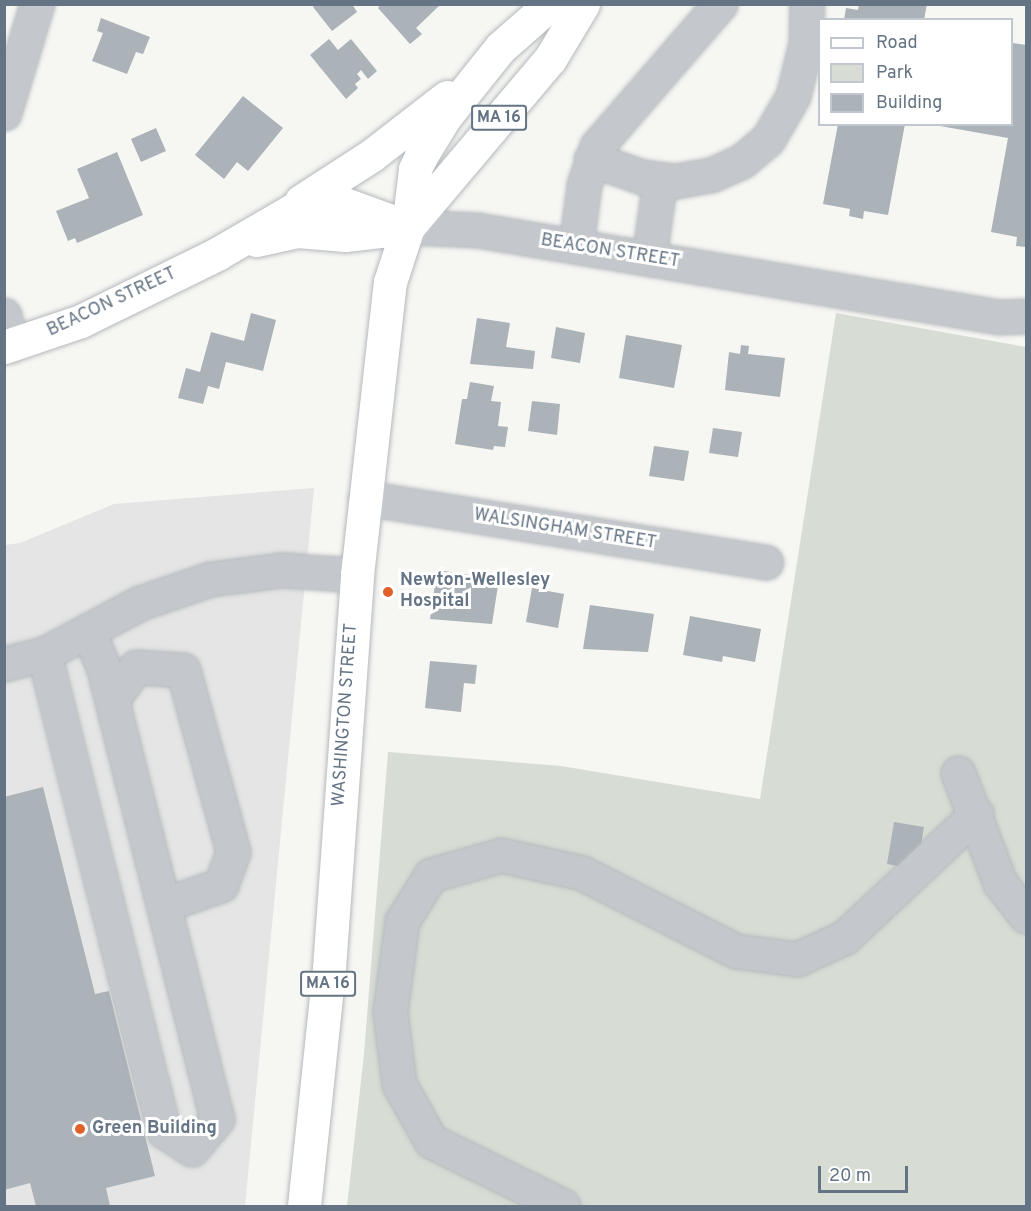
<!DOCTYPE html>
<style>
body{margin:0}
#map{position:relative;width:1031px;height:1211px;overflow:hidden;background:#f6f6f3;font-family:Overpass,sans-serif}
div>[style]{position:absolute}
.built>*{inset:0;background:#e4e5e4}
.green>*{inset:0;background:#d7ddd4}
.building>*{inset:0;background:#abb2b8}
.roads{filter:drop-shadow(0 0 2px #b5b9bd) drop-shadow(0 0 2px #b5b9bd)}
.minor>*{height:33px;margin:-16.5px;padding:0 16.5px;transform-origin:16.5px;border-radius:16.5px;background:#c4c7cb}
.major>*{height:33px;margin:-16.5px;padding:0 16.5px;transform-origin:16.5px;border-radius:16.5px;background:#fff}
.dots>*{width:16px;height:16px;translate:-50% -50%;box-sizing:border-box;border:3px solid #fff;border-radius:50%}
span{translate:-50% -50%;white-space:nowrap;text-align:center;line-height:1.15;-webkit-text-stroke:6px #fff;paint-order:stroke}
.shield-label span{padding:2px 4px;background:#fff;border:2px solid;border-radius:4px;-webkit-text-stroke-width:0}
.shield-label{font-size:16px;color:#657484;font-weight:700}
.street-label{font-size:18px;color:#657484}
.poi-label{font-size:18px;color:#657484;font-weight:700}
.left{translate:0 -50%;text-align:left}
.frame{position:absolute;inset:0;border:6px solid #657484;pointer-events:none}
.legend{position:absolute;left:818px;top:18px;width:195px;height:108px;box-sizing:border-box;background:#fff;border:2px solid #c1c7ce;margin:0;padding:8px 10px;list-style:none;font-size:18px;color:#657484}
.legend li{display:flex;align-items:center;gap:12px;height:30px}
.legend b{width:30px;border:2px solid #c1c7ce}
.scale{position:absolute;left:818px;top:1166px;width:90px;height:27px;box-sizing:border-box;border:3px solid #657484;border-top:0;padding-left:8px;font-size:18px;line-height:21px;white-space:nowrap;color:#657484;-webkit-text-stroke:4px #fff;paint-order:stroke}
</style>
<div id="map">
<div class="built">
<div style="clip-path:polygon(314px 488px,245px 1206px,5px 1206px,5px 545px,20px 543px,114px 504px)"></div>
</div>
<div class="green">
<div style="clip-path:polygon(836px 313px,1026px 347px,1026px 1206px,347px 1206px,364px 1054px,388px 752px,561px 766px,760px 799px)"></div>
</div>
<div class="building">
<div style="clip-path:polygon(316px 4px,352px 4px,357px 12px,332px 31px,313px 7px)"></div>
<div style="clip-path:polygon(381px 4px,441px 4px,416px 28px,422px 34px,410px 44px,378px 8px)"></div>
<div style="clip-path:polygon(859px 4px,927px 4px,924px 20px,844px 20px,846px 8px,858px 10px)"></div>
<div style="clip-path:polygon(101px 18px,150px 37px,143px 54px,136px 52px,127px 74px,92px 61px,103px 33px,97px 31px)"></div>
<div style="clip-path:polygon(329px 39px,338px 50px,351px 39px,377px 71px,368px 79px,361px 70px,357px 74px,361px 79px,355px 84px,358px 88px,346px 99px,310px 55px)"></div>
<div style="clip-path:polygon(1012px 43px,1026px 45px,1026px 247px,1016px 246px,1017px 237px,991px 232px,1008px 138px,940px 126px,1012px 124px)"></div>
<div style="clip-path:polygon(243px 96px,283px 128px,248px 171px,237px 162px,224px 179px,195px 155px)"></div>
<div style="clip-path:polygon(838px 124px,905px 124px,888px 215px,864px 211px,863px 219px,849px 216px,850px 209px,823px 204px)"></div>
<div style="clip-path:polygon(156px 128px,166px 151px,141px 162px,131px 139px)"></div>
<div style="clip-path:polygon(117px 152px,143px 215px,77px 243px,75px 238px,68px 241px,56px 211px,89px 198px,77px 169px)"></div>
<div style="clip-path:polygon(251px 313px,276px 320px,263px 371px,226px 362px,219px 389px,208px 386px,203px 404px,178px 398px,186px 368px,200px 372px,211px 332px,244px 341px)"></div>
<div style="clip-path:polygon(477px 318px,510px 323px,506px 347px,535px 351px,533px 369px,470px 364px)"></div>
<div style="clip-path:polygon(556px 327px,585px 333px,580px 363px,551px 358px)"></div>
<div style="clip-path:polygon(626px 335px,682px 345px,674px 388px,619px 378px)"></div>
<div style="clip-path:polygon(741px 345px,749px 346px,748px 354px,785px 358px,780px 397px,725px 390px,729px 352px,740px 354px)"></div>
<div style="clip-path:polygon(470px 382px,494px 386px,491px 401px,501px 402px,498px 426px,508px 427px,505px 447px,494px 446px,493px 450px,455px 444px,462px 399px,467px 399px)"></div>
<div style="clip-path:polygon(532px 401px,560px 404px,557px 435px,528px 431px)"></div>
<div style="clip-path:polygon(713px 428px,742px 432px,738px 457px,709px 453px)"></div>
<div style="clip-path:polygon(654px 446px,689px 451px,684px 481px,649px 476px)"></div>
<div style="clip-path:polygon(437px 570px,499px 579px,492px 624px,430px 619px)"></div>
<div style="clip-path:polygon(532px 588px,564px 594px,558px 628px,526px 622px)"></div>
<div style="clip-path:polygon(590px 605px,654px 614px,648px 652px,583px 649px)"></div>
<div style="clip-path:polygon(690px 616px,761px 629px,755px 662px,723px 656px,722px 662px,683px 655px)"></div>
<div style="clip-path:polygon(430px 661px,477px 665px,475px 684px,464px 683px,461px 712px,425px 708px)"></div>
<div style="clip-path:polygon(43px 787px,95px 994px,109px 991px,155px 1176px,106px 1188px,110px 1206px,36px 1206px,30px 1183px,4px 1190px,4px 797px)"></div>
<div style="clip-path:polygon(894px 822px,924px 827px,917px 870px,887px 864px)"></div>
</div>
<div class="roads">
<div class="minor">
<div style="left:4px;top:113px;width:114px;rotate:-73.2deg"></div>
<div style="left:591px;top:159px;width:54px;rotate:19.4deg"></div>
<div style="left:642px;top:177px;width:34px;rotate:7deg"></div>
<div style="left:676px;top:181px;width:36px;rotate:-10deg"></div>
<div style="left:711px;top:175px;width:34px;rotate:-24deg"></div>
<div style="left:742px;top:161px;width:34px;rotate:-40deg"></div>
<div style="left:768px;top:139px;width:50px;rotate:-59.8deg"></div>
<div style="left:793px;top:96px;width:55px;rotate:-76.2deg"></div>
<div style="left:806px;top:43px;width:39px;rotate:-89deg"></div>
<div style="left:408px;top:227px;width:69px;rotate:2.5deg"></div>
<div style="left:477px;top:230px;width:529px;rotate:9.46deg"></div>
<div style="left:999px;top:317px;width:27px;rotate:-2deg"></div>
<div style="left:576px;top:246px;width:62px;rotate:-82.5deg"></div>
<div style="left:584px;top:185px;width:41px;rotate:-71.6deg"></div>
<div style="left:597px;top:146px;width:188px;rotate:-49.1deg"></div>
<div style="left:649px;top:258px;width:79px;rotate:-82deg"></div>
<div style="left:4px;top:315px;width:31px;rotate:75deg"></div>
<div style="left:365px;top:498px;width:406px;rotate:9.1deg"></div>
<div style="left:44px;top:654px;width:492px;rotate:75.9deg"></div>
<div style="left:164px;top:1131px;width:33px;rotate:33deg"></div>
<div style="left:192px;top:1149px;width:39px;rotate:-50deg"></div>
<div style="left:217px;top:1119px;width:464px;rotate:-104.1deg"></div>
<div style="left:104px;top:669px;width:42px;rotate:-112.3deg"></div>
<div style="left:4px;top:664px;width:41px;rotate:-14deg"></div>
<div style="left:44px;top:654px;width:109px;rotate:-28deg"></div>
<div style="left:140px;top:603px;width:74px;rotate:-18.9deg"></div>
<div style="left:210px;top:579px;width:73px;rotate:-7.1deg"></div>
<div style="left:282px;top:570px;width:75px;rotate:3.8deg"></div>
<div style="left:114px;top:709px;width:12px;rotate:-90deg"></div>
<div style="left:114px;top:697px;width:37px;rotate:-54deg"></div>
<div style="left:136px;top:667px;width:47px;rotate:3.7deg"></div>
<div style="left:183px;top:670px;width:189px;rotate:74.6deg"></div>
<div style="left:233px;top:852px;width:35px;rotate:110deg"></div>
<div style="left:221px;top:885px;width:61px;rotate:161deg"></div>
<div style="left:958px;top:773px;width:118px;rotate:69.1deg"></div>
<div style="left:1000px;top:883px;width:42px;rotate:51.8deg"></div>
<div style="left:563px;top:1206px;width:147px;rotate:-153.8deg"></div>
<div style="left:431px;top:1141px;width:65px;rotate:-119.3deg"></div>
<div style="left:399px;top:1084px;width:73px;rotate:-97.1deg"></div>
<div style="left:390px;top:1012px;width:92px;rotate:-82.5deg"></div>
<div style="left:402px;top:921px;width:54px;rotate:-57.8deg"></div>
<div style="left:431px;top:875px;width:73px;rotate:-15.9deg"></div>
<div style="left:501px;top:855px;width:83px;rotate:12.5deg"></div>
<div style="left:582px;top:873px;width:173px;rotate:26.9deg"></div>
<div style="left:736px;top:951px;width:62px;rotate:7.5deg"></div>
<div style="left:797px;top:959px;width:53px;rotate:-24.6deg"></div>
<div style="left:845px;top:937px;width:180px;rotate:-43.2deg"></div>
</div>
<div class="major">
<div style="left:301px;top:201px;width:85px;rotate:-32.9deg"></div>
<div style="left:372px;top:155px;width:95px;rotate:-37.7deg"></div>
<div style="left:408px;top:227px;width:220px;rotate:-49.8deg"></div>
<div style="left:550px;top:59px;width:64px;rotate:-59deg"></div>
<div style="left:256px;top:240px;width:43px;rotate:-12.1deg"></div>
<div style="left:298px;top:231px;width:47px;rotate:4.9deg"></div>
<div style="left:345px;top:235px;width:61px;rotate:-6.5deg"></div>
<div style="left:4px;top:347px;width:81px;rotate:-18.7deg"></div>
<div style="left:81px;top:321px;width:152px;rotate:-26.2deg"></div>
<div style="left:217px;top:254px;width:99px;rotate:-30.2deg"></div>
<div style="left:303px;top:204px;width:39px;rotate:-1deg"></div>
<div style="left:342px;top:203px;width:70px;rotate:20deg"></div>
<div style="left:304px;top:1206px;width:239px;rotate:-84deg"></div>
<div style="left:329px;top:968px;width:394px;rotate:-85.9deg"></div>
<div style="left:357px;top:575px;width:295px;rotate:-83.6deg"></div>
<div style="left:390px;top:282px;width:58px;rotate:-71.9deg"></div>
<div style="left:408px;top:227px;width:58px;rotate:-83.1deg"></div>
<div style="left:415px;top:169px;width:14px;rotate:-65deg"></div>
<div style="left:421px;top:156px;width:46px;rotate:-58.4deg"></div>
<div style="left:445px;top:117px;width:88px;rotate:-51.4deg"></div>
<div style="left:500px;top:48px;width:67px;rotate:-41.3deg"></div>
</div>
</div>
<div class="dots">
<div style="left:388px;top:592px;background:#e15f28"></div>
<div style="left:80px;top:1129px;background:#e15f28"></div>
</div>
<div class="shield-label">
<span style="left:499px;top:118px">MA 16</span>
<span style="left:328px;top:984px">MA 16</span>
</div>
<div class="street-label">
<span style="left:610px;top:252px;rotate:9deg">BEACON STREET</span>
<span style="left:112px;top:303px;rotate:-25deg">BEACON STREET</span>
<span style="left:565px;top:530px;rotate:9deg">WALSINGHAM STREET</span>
<span style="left:346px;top:715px;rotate:-86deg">WASHINGTON STREET</span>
</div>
<div class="poi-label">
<span class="left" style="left:400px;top:592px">Newton-Wellesley<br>Hospital</span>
<span class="left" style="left:92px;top:1129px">Green Building</span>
</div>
<div class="frame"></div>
<ul class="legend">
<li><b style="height:8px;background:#fff"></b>Road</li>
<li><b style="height:16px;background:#d7ddd4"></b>Park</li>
<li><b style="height:16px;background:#abb2b8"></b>Building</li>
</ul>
<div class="scale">20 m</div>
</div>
